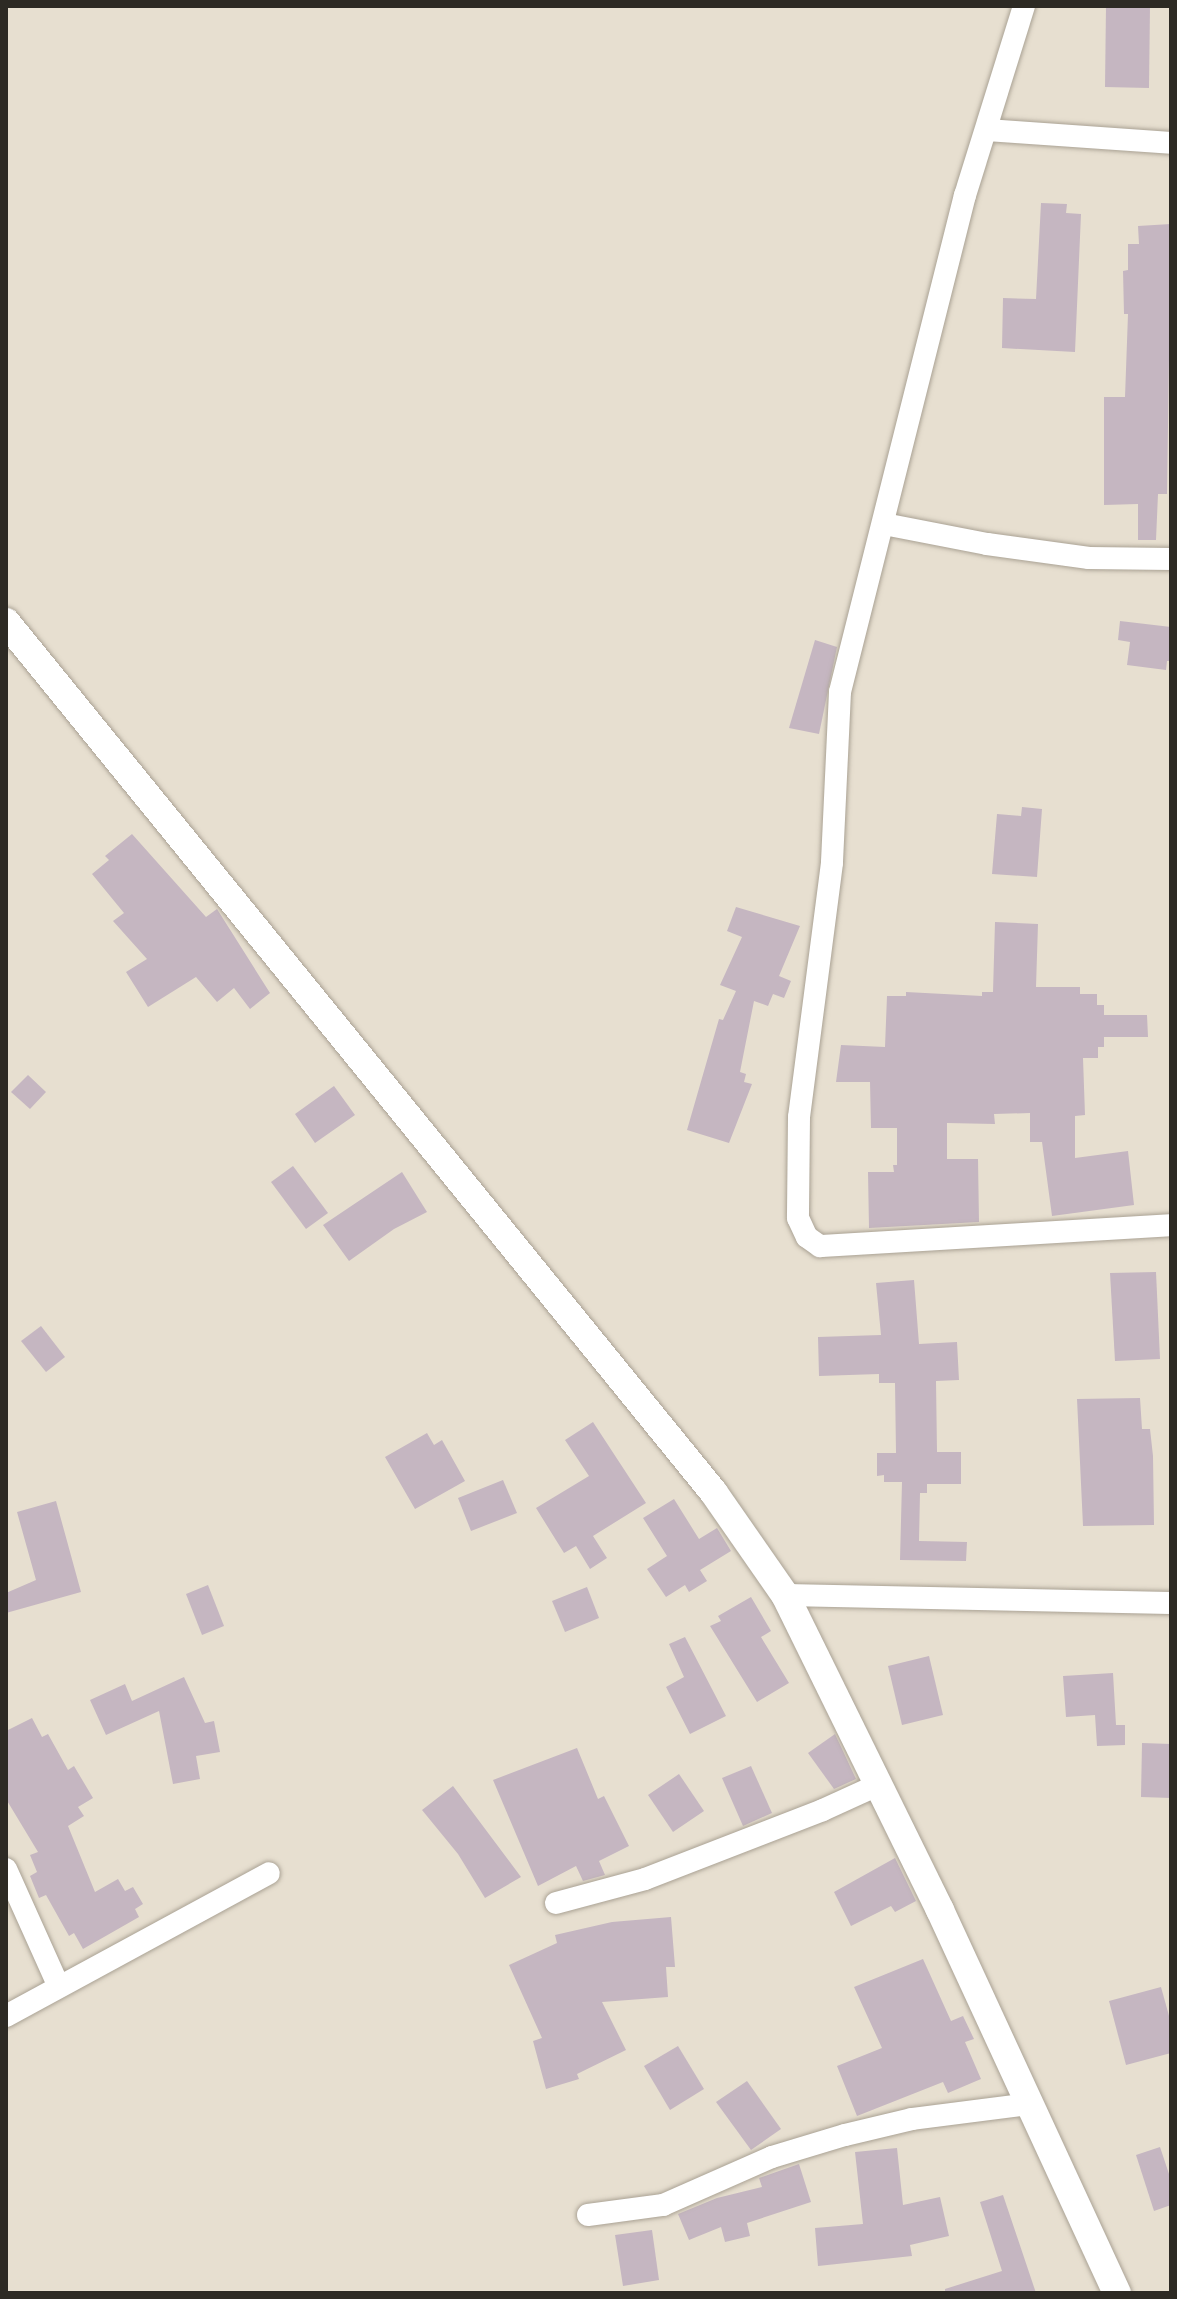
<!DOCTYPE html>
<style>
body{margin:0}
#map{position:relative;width:1177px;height:2299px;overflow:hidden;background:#e7dfd0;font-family:Inter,sans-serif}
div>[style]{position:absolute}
.building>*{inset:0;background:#c5b6c1}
.roads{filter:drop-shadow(0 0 2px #aaa294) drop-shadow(0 0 2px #aaa294)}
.minor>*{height:22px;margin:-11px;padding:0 11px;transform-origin:11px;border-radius:11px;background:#fff}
.tertiary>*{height:28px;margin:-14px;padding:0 14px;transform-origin:14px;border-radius:14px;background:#fff}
span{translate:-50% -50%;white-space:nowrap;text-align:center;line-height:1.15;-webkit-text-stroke:8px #f5ecdd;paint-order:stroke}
.frame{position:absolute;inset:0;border:8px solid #2d2a24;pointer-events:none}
</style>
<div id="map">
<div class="building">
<div style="clip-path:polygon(1106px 6px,1150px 6px,1149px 88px,1105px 87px)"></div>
<div style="clip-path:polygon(1041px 203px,1067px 204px,1066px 213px,1081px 214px,1075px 352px,1002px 348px,1003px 298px,1036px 299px)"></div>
<div style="clip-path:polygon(1171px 224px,1167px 494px,1158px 494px,1156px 540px,1138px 540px,1138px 504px,1104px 505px,1104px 397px,1125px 397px,1128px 314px,1124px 314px,1123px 271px,1128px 270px,1128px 244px,1139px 244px,1138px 226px)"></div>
<div style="clip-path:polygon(1120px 621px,1171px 627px,1171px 661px,1167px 661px,1166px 670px,1127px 665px,1130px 642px,1118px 640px)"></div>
<div style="clip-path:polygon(815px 640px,837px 647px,819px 734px,789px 728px)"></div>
<div style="clip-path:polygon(1022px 807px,1042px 809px,1037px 877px,992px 874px,997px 814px,1021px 816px)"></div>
<div style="clip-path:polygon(132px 834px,206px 917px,217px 909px,270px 993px,250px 1009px,234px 988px,217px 1002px,196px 977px,148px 1007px,126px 972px,147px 959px,113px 921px,124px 913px,92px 874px,109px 860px,105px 856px)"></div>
<div style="clip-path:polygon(736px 907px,800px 926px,779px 976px,791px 981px,784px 998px,773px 994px,768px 1006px,754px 1001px,740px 1072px,746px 1074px,744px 1082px,752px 1084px,729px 1143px,687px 1130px,719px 1019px,723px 1020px,736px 991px,720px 985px,742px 937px,727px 931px)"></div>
<div style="clip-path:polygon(995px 922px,1038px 924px,1036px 987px,1080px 987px,1080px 994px,1097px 994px,1097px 1005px,1104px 1005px,1104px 1015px,1147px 1015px,1148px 1037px,1104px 1037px,1104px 1047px,1098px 1047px,1098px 1058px,1083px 1058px,1085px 1115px,1075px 1116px,1075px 1158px,1128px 1151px,1134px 1205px,1052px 1216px,1042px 1142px,1030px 1142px,1030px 1113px,994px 1114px,995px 1124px,947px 1123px,947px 1159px,978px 1159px,979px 1222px,869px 1228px,868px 1172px,894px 1172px,893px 1165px,897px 1165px,897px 1128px,871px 1128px,870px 1082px,836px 1082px,841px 1045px,885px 1047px,887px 996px,906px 996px,906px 992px,982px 996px,982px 992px,993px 992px)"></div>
<div style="clip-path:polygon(28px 1075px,46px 1092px,30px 1109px,11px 1092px)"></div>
<div style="clip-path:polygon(334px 1086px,355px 1115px,315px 1143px,295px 1114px)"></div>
<div style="clip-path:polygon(293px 1166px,328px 1213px,306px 1229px,271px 1182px)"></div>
<div style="clip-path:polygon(402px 1172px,427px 1212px,394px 1229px,349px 1261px,323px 1225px)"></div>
<div style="clip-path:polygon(1156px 1272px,1160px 1359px,1115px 1361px,1110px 1273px)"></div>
<div style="clip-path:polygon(914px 1280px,919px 1344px,957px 1342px,959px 1380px,936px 1381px,937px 1452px,961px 1452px,961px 1484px,927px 1484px,927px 1493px,920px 1493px,919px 1541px,967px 1542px,966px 1561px,900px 1560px,902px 1482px,884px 1482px,884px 1475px,877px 1476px,877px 1453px,896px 1453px,895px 1383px,879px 1383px,879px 1374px,819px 1376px,818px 1337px,881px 1335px,876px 1283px)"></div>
<div style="clip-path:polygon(41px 1326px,65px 1357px,46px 1372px,21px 1341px)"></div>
<div style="clip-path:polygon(1140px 1398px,1142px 1429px,1150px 1429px,1153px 1456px,1154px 1525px,1083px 1526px,1077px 1399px)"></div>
<div style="clip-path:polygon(593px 1422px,646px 1503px,593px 1536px,607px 1558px,590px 1569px,576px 1546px,564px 1553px,536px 1508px,589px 1476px,565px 1440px)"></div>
<div style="clip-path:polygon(427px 1433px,434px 1445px,442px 1440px,465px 1481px,415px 1509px,385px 1457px)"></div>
<div style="clip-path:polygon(503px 1480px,517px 1513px,471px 1531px,458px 1498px)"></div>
<div style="clip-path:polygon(674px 1499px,699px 1539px,717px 1528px,731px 1551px,700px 1570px,707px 1581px,689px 1592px,685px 1585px,666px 1597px,647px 1569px,667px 1556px,643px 1518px)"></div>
<div style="clip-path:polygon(56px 1501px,81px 1592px,6px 1613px,6px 1593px,36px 1580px,17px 1512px)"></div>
<div style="clip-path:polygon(208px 1585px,224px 1626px,202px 1635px,186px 1594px)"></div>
<div style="clip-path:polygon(587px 1587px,599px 1618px,565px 1632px,552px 1601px)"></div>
<div style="clip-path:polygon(751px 1597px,771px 1631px,761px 1637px,789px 1683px,757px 1702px,710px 1626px,721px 1621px,718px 1616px)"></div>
<div style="clip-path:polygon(685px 1637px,726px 1716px,690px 1734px,666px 1687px,684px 1677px,669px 1644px)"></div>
<div style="clip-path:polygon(929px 1656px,943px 1715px,902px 1725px,888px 1666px)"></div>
<div style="clip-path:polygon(1113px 1673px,1116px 1725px,1125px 1725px,1125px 1745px,1097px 1746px,1095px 1715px,1066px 1717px,1063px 1676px)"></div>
<div style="clip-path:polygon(184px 1677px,205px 1723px,214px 1721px,220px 1752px,196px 1756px,200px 1779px,173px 1784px,159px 1711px,106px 1735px,90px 1700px,125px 1684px,132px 1701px)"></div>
<div style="clip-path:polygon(32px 1718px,42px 1737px,48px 1734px,68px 1770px,74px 1766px,93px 1798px,78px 1807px,84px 1816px,68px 1826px,95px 1892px,118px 1879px,125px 1891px,133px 1887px,143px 1904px,135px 1909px,139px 1917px,83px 1949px,74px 1933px,69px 1936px,46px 1895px,39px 1898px,30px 1876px,37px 1872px,30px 1855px,38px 1852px,6px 1799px,6px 1731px)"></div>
<div style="clip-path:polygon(835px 1734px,856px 1779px,834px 1789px,808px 1753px)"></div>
<div style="clip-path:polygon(1142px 1743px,1171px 1744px,1171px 1798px,1141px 1797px)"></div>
<div style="clip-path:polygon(577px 1748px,598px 1799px,604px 1796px,629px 1846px,599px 1861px,605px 1875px,583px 1881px,576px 1866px,538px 1886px,493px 1780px)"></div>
<div style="clip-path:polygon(751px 1766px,772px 1813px,743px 1826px,722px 1778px)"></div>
<div style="clip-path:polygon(679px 1774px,704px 1811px,673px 1832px,648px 1795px)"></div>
<div style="clip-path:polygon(453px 1786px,521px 1877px,485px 1898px,458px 1854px,422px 1810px)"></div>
<div style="clip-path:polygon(895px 1858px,916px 1901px,895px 1912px,891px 1906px,851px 1926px,834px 1892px)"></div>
<div style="clip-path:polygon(671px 1917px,675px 1967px,666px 1967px,668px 1997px,602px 2002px,626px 2050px,577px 2074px,579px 2079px,546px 2089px,533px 2041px,542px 2038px,509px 1965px,557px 1943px,555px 1935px,612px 1922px)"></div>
<div style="clip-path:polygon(923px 1959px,951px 2021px,963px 2016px,974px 2039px,965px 2042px,981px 2079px,948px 2093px,943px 2082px,857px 2116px,837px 2066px,882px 2048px,854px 1987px)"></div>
<div style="clip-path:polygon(1161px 1987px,1171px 2023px,1171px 2053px,1126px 2065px,1109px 2001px)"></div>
<div style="clip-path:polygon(678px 2046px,704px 2089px,670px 2110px,644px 2066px)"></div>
<div style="clip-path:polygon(747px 2081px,781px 2129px,751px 2150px,716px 2102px)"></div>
<div style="clip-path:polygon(1160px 2147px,1171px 2180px,1171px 2205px,1154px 2211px,1136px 2155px)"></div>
<div style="clip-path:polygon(897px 2148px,903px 2205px,940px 2197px,949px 2236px,910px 2245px,912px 2256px,818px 2266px,815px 2228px,863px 2224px,855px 2152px)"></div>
<div style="clip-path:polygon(799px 2164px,811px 2202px,747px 2223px,750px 2236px,725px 2242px,721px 2227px,689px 2240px,678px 2214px,717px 2198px,762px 2187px,759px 2178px)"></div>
<div style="clip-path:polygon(1003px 2195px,1036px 2293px,945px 2293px,945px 2289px,1002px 2271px,980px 2202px)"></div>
<div style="clip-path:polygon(652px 2230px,659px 2280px,623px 2286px,615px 2235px)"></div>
</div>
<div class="roads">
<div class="minor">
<div style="left:1024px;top:6px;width:198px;rotate:107.3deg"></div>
<div style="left:965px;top:195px;width:512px;rotate:104.12deg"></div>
<div style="left:840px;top:692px;width:171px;rotate:92.7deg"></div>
<div style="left:832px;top:863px;width:256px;rotate:97.4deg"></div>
<div style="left:799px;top:1117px;width:101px;rotate:90.6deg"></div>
<div style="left:798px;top:1218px;width:21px;rotate:65deg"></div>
<div style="left:807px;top:1237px;width:16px;rotate:35deg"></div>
<div style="left:820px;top:1246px;width:352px;rotate:-3.4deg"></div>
<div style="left:987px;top:130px;width:184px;rotate:4deg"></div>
<div style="left:884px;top:524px;width:105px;rotate:11deg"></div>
<div style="left:987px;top:544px;width:103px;rotate:7.8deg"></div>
<div style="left:1089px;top:558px;width:82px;rotate:0.7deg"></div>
<div style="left:785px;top:1595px;width:386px;rotate:1.2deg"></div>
<div style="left:6px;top:1869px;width:129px;rotate:65.8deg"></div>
<div style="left:556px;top:1903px;width:92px;rotate:-15.1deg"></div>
<div style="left:645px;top:1879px;width:191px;rotate:-21.2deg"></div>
<div style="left:823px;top:1810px;width:63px;rotate:-24.5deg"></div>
<div style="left:6px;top:2016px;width:299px;rotate:-28.5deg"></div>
<div style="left:588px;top:2215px;width:76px;rotate:-7.6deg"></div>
<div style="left:663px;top:2205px;width:119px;rotate:-23.8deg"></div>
<div style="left:772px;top:2157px;width:76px;rotate:-16.8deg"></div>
<div style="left:845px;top:2135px;width:69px;rotate:-13.4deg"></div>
<div style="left:912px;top:2119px;width:118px;rotate:-7.3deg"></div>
</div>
<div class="tertiary">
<div style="left:6px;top:622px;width:1122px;rotate:50.89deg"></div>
<div style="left:714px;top:1493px;width:124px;rotate:55.2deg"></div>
<div style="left:785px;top:1595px;width:351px;rotate:63.8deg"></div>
<div style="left:940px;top:1910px;width:422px;rotate:65.2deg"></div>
</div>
</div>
<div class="frame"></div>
</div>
